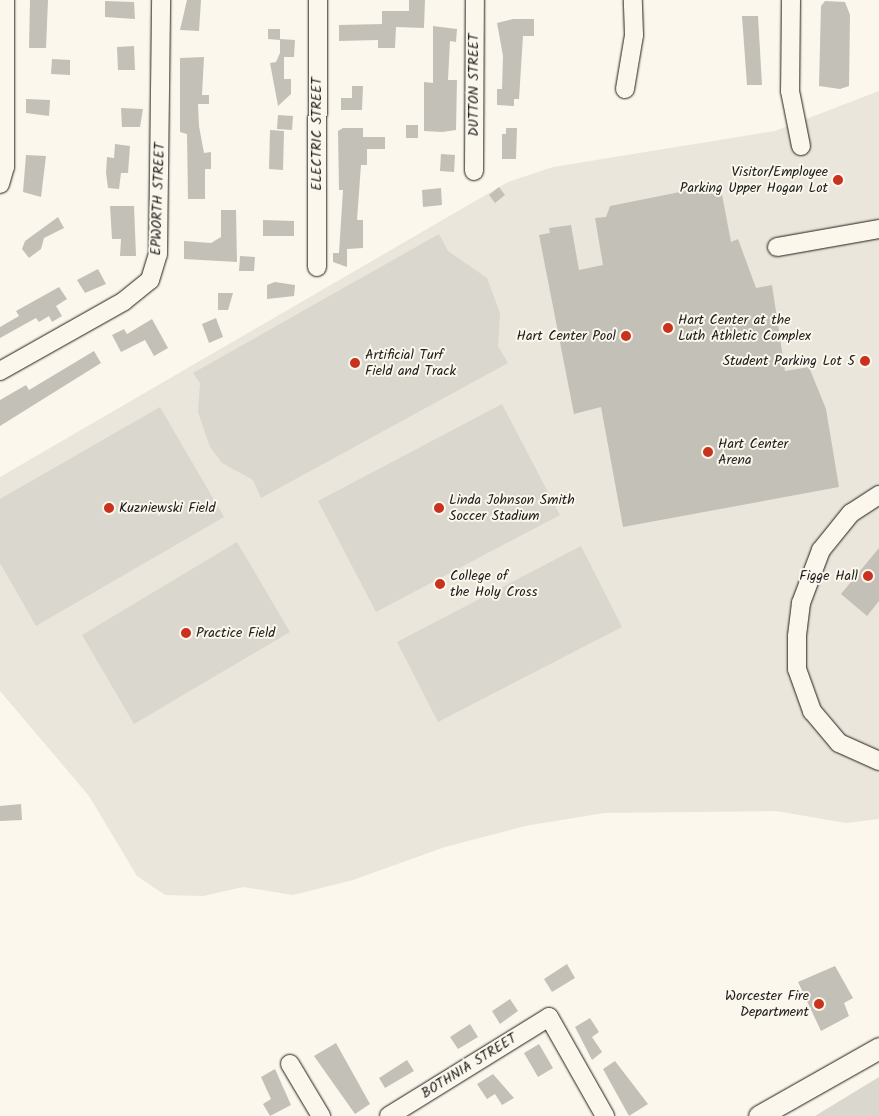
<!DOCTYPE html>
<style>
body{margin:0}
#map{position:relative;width:879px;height:1116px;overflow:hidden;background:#fbf7ec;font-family:Kalam,sans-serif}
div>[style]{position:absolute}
.built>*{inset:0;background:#eae6dc}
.green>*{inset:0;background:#dad7ce}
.building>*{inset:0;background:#c3c0b8}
.roads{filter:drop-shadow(0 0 1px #1c1c1c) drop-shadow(0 0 1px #1c1c1c)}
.minor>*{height:18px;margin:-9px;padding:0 9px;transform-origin:9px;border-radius:9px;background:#fbf7ec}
.major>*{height:21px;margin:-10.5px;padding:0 10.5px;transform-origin:10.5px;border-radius:10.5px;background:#fbf7ec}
.dots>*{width:14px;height:14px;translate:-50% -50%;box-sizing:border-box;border:2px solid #fbf7ec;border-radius:50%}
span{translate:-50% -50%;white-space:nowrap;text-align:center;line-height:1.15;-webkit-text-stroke:4px #fbf7ec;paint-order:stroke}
.street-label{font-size:14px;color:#1c1c1c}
.poi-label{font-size:14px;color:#1c1c1c}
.right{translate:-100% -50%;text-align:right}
.left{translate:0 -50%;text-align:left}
</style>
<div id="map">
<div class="built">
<div style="clip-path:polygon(879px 91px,879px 819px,846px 823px,776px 811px,604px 813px,525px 826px,445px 847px,353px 880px,293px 895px,243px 887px,203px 896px,165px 895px,137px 876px,89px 796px,0 691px,0 477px,508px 182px,553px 167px,775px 131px)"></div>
</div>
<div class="green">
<div style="clip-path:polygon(439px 234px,448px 251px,487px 278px,500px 313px,498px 346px,508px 363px,261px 498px,253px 480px,222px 463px,210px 447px,198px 412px,200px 383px,193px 373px)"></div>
<div style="clip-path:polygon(502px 404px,560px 515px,376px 612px,318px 501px)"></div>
<div style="clip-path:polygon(160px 407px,224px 517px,36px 626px,0 563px,0 499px)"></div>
<div style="clip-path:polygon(237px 542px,290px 632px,134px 724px,82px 635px)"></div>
<div style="clip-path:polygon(581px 546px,622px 627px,438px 722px,397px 642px)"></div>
<div style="clip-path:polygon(879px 1077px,879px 1116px,815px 1116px)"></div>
</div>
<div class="building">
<div style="clip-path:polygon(30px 0,48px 0,46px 48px,29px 48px)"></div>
<div style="clip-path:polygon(187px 0,201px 0,199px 31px,180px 30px)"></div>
<div style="clip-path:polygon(409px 0,425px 0,424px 28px,396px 27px,395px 48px,378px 48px,378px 40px,339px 41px,339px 25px,382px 24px,382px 11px,409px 11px)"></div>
<div style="clip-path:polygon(105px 1px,134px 2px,135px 19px,105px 17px)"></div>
<div style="clip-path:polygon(825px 1px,845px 2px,850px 15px,849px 86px,840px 89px,819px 86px,821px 6px)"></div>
<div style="clip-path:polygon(742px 16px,758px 16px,762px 85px,747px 85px)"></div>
<div style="clip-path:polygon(513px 19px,534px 19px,534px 36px,523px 36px,519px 99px,514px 99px,514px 106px,497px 105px,497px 89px,502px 89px,503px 56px,497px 23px)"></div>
<div style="clip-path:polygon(433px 26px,457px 29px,456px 42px,450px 41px,448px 80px,457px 80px,456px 130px,442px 132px,424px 131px,424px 82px,433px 83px)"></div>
<div style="clip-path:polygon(268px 29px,280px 29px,280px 40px,268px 39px)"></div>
<div style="clip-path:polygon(280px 39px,295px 40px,294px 57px,284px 57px,284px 79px,291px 79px,291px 94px,278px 106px,270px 63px,276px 62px,280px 53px)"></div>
<div style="clip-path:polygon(134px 46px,135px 70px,118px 70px,117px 47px)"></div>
<div style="clip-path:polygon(204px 57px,202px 95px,209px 95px,209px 104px,198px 104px,199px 126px,204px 153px,211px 152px,211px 169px,205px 169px,205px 199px,188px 199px,187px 134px,180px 132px,180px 58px)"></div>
<div style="clip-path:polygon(52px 59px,70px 60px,70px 75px,51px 74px)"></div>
<div style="clip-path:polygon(352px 86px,363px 86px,362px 110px,341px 110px,341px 98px,352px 98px)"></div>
<div style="clip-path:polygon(26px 99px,50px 100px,49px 116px,26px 113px)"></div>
<div style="clip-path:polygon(121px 108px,143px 109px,140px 127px,122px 127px)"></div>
<div style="clip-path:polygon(278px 115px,293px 116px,292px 130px,277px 129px)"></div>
<div style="clip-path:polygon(406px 125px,418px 125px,418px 138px,406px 138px)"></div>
<div style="clip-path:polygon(343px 128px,363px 128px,363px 137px,385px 137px,385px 149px,367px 149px,367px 165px,361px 165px,357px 220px,363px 220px,363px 248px,347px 249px,347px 267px,333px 262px,333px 253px,339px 253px,343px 190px,339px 190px,338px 131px)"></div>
<div style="clip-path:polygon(506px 128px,517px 128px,516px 159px,502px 159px,502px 134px,506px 134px)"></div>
<div style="clip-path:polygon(270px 130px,284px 131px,283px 170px,269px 169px)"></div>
<div style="clip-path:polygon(115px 144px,130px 146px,128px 173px,121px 173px,119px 189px,108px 188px,106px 173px,107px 157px,114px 158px)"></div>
<div style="clip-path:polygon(441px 154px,455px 155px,454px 172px,440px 171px)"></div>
<div style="clip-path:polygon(26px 155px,46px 156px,41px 197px,23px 192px)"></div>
<div style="clip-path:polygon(720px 184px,731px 242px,738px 239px,756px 288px,772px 285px,785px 371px,809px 367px,826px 409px,839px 487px,623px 527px,601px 407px,574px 414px,539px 235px,550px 233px,549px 228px,571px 225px,579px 270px,603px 265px,595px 218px,606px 217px,610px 206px)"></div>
<div style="clip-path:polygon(499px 187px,505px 195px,495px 203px,489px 195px)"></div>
<div style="clip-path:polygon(441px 188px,442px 205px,423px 207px,422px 190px)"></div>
<div style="clip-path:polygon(110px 206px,134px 206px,136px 256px,120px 256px,121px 239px,112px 239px)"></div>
<div style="clip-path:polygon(221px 210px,236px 210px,237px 262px,184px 259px,184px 241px,211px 243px,221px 237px)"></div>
<div style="clip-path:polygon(58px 217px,64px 228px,44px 238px,41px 249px,29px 258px,22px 249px,25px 241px)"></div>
<div style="clip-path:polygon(263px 220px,294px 221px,294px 236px,263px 236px)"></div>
<div style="clip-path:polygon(240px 256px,255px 257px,254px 271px,239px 271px)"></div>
<div style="clip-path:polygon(98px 269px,106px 284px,85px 293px,77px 280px)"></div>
<div style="clip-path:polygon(275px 282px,295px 285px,294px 296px,267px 299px,267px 285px)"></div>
<div style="clip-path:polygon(59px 287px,67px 299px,56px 306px,62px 316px,52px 322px,49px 316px,39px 322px,36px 318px,0 338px,0 327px,19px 316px,16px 311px)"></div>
<div style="clip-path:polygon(218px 293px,233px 293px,228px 310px,218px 310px)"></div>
<div style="clip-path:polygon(216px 318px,223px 337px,209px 343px,202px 324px)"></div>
<div style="clip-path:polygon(152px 319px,168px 348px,154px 356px,145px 340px,121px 352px,112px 335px,124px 329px,127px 334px)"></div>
<div style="clip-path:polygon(94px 351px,101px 363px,0 426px,0 400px,26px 385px,29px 390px)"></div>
<div style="clip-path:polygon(879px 548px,879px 601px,867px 616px,841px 594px)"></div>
<div style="clip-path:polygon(21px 804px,22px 820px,0 821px,0 806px)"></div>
<div style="clip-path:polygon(567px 964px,575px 978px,552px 992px,544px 979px)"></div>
<div style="clip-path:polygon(835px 966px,853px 998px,844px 1003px,849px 1016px,821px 1031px,798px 982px)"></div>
<div style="clip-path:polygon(510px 999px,518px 1011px,500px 1024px,492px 1011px)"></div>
<div style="clip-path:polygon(590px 1018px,599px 1032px,592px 1037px,602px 1052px,592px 1060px,575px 1027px)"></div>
<div style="clip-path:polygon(470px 1024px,478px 1037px,458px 1049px,450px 1037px)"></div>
<div style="clip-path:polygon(336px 1043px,370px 1104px,355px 1114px,314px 1056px)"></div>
<div style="clip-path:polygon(539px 1044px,553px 1068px,538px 1077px,524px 1053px)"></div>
<div style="clip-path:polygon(407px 1060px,414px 1071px,385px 1088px,379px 1078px)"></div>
<div style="clip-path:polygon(615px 1061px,648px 1104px,629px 1116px,603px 1069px)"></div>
<div style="clip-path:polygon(275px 1069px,291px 1105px,270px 1116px,263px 1104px,271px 1099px,261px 1077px)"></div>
<div style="clip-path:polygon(493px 1074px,514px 1098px,502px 1105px,495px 1094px,487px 1099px,477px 1084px)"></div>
</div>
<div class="roads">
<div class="minor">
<div style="left:791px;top:0;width:91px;rotate:90.6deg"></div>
<div style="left:790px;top:91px;width:56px;rotate:78.7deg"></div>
<div style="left:625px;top:89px;width:55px;rotate:-80.5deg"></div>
<div style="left:634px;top:35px;width:35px;rotate:-92deg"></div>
<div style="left:474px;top:171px;width:171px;rotate:-89.7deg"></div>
<div style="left:0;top:184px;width:18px;rotate:-74deg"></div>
<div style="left:5px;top:167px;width:167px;rotate:-90deg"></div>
<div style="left:777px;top:247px;width:104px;rotate:-10deg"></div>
<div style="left:317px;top:267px;width:267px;rotate:-89.8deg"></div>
<div style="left:0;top:371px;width:142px;rotate:-29.4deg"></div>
<div style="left:124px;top:301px;width:33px;rotate:-39deg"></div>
<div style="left:150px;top:280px;width:27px;rotate:-73deg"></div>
<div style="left:158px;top:254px;width:254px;rotate:-89.3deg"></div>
<div style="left:879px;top:495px;width:33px;rotate:147deg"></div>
<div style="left:851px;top:513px;width:48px;rotate:129deg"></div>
<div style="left:821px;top:550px;width:57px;rotate:110.7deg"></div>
<div style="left:801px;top:603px;width:34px;rotate:97deg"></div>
<div style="left:797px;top:637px;width:32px;rotate:90deg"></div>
<div style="left:797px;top:669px;width:45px;rotate:70.3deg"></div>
<div style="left:812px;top:711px;width:42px;rotate:49.8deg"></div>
<div style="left:839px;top:743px;width:44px;rotate:24.2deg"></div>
<div style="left:290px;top:1064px;width:61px;rotate:59.2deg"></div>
<div style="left:389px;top:1116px;width:188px;rotate:-31.7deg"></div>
<div style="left:549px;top:1017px;width:114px;rotate:60.5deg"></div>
</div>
<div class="major">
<div style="left:759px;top:1116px;width:138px;rotate:-29.5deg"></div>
</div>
</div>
<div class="dots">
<div style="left:838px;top:180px;background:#c8321e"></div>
<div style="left:668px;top:328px;background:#c8321e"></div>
<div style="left:626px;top:336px;background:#c8321e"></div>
<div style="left:865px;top:361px;background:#c8321e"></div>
<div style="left:355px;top:363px;background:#c8321e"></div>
<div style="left:708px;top:452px;background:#c8321e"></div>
<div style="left:109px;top:508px;background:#c8321e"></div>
<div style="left:439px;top:508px;background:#c8321e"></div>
<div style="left:868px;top:576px;background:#c8321e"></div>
<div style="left:440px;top:584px;background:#c8321e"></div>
<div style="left:186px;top:633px;background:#c8321e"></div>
<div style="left:819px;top:1004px;background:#c8321e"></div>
</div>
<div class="street-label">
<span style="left:474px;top:85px;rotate:-90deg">DUTTON STREET</span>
<span style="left:317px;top:134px;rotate:-90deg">ELECTRIC STREET</span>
<span style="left:158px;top:199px;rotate:-88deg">EPWORTH STREET</span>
<span style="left:469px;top:1066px;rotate:-32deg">BOTHNIA STREET</span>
</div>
<div class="poi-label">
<span class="right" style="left:828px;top:180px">Visitor/Employee<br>Parking Upper Hogan Lot</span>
<span class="left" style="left:678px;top:328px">Hart Center at the<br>Luth Athletic Complex</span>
<span class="right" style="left:616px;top:336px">Hart Center Pool</span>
<span class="left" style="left:365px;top:363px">Artificial Turf<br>Field and Track</span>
<span class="right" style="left:855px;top:361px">Student Parking Lot 5</span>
<span class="left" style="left:718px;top:452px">Hart Center<br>Arena</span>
<span class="left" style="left:449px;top:508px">Linda Johnson Smith<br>Soccer Stadium</span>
<span class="left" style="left:119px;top:508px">Kuzniewski Field</span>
<span class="left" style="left:450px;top:584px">College of<br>the Holy Cross</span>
<span class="right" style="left:858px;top:576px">Figge Hall</span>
<span class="left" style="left:196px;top:633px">Practice Field</span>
<span class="right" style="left:809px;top:1004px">Worcester Fire<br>Department</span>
</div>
</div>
